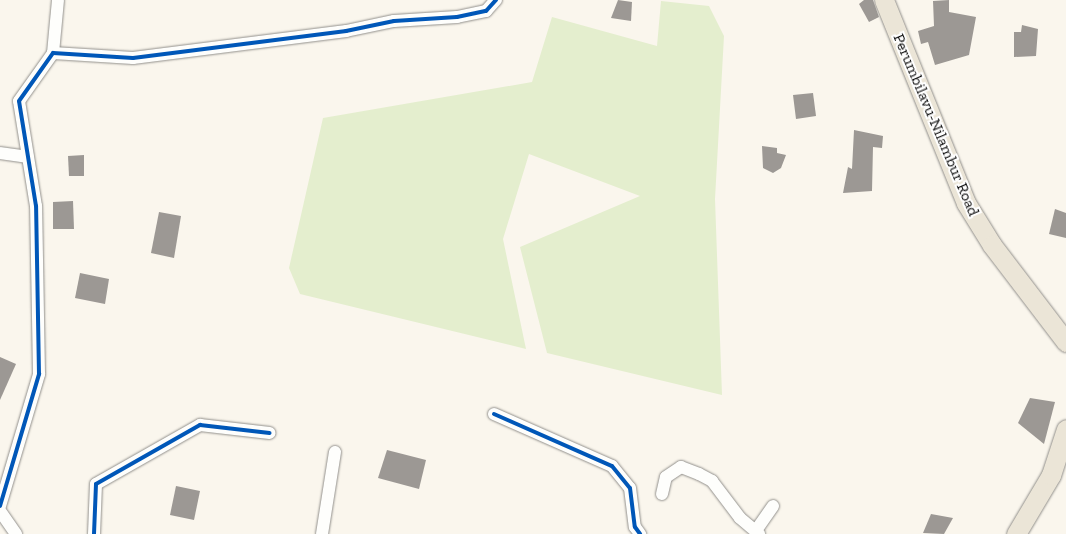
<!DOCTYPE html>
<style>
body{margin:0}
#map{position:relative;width:1066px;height:534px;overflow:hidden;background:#faf6ed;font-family:"Zilla Slab",serif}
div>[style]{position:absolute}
.green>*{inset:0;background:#e4eece}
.building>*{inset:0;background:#9c9894}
.roads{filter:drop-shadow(0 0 1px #92908c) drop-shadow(0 0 1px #92908c)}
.street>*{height:12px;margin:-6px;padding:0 6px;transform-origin:6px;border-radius:6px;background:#fefefc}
.primary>*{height:19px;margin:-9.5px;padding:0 9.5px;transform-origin:9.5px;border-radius:9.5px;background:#ebe5d7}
.cycleway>*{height:4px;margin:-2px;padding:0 2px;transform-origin:2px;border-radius:2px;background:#0057b8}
span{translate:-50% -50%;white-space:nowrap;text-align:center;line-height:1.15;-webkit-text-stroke:4px #fff;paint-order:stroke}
.street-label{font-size:16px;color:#0a0a0a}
</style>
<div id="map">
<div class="green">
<div style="clip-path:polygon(661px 1px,709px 6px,724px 36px,715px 199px,722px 395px,547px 353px,520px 247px,640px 196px,529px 154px,503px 239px,526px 349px,300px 294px,289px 268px,323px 118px,532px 82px,552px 17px,657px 46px)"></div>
</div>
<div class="building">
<div style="clip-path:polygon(618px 0,632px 2px,631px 21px,611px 18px)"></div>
<div style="clip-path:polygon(864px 0,873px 0,879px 17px,869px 22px,859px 4px)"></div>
<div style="clip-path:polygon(949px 0,949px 12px,976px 17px,969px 55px,935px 65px,928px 42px,921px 44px,918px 31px,934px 26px,933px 1px)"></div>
<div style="clip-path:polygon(1022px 25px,1038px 29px,1036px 56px,1014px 57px,1014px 32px,1021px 32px)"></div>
<div style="clip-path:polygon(813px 93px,816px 116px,796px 119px,793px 95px)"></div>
<div style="clip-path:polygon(854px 130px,883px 136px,882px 148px,873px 147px,872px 191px,843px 193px,848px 167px,852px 169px)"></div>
<div style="clip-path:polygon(762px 146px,777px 148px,777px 153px,786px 155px,781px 168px,773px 173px,763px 168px)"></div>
<div style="clip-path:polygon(84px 155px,84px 176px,69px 176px,68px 156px)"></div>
<div style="clip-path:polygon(73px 201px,74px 229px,53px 229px,53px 202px)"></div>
<div style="clip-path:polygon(1055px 209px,1066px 213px,1066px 238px,1049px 234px)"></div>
<div style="clip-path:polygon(159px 212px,181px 216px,174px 258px,151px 253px)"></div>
<div style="clip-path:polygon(80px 273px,109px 279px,105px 304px,75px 298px)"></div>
<div style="clip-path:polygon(0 357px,16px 364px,0 400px)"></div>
<div style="clip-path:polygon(1030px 398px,1055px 402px,1044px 444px,1018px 423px)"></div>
<div style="clip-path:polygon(387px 450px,426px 460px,419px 489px,378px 478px)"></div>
<div style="clip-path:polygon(176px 486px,200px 491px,194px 520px,170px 515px)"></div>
<div style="clip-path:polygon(931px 514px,953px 518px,944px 534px,923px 533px)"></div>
</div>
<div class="roads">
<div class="street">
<div style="left:53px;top:53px;width:53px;rotate:-84.6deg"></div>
<div style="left:0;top:153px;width:28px;rotate:8deg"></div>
<div style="left:494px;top:414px;width:129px;rotate:23.8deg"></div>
<div style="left:612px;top:466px;width:28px;rotate:51deg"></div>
<div style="left:630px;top:488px;width:39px;rotate:83deg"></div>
<div style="left:635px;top:527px;width:9px;rotate:54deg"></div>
<div style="left:662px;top:494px;width:17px;rotate:-77deg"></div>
<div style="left:666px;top:477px;width:18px;rotate:-34deg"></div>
<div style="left:681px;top:467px;width:19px;rotate:21deg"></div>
<div style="left:699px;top:474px;width:15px;rotate:28deg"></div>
<div style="left:712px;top:481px;width:46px;rotate:52.9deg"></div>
<div style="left:740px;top:518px;width:25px;rotate:40deg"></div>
<div style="left:0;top:506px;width:138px;rotate:-73.5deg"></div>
<div style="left:39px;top:374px;width:168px;rotate:-91deg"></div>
<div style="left:36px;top:206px;width:106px;rotate:-99.2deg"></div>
<div style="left:19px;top:101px;width:59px;rotate:-54.7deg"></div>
<div style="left:53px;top:53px;width:80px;rotate:3.6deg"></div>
<div style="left:133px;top:58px;width:215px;rotate:-7.2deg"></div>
<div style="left:346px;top:31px;width:49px;rotate:-11.8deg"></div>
<div style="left:394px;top:21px;width:63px;rotate:-3.6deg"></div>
<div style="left:457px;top:17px;width:30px;rotate:-12deg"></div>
<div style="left:486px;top:11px;width:15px;rotate:-48deg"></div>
<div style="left:0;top:511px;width:28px;rotate:55deg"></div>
<div style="left:757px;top:529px;width:28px;rotate:-55deg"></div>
<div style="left:94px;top:534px;width:50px;rotate:-87.7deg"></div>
<div style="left:96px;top:484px;width:120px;rotate:-29.6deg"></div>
<div style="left:200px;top:425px;width:70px;rotate:6.5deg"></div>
<div style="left:322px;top:534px;width:83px;rotate:-81deg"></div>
</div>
<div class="primary">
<div style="left:884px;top:0;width:219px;rotate:68deg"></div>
<div style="left:966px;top:203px;width:49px;rotate:58.2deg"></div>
<div style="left:992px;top:245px;width:122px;rotate:52.7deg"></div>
<div style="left:1016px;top:534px;width:69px;rotate:-59.3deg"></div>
<div style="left:1051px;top:475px;width:48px;rotate:-71.9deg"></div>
</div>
</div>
<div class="cycleway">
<div style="left:494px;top:414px;width:129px;rotate:23.8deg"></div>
<div style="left:612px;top:466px;width:28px;rotate:51deg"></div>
<div style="left:630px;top:488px;width:39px;rotate:83deg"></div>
<div style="left:635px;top:527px;width:9px;rotate:54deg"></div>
<div style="left:0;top:506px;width:138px;rotate:-73.5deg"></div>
<div style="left:39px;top:374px;width:168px;rotate:-91deg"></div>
<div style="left:36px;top:206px;width:106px;rotate:-99.2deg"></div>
<div style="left:19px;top:101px;width:59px;rotate:-54.7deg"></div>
<div style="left:53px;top:53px;width:80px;rotate:3.6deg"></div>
<div style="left:133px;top:58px;width:215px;rotate:-7.2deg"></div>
<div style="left:346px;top:31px;width:49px;rotate:-11.8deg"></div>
<div style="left:394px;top:21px;width:63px;rotate:-3.6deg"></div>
<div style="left:457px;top:17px;width:30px;rotate:-12deg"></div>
<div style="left:486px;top:11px;width:15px;rotate:-48deg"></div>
<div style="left:94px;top:534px;width:50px;rotate:-87.7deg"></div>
<div style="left:96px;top:484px;width:120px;rotate:-29.6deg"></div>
<div style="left:200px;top:425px;width:70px;rotate:6.5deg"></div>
</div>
<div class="street-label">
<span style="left:936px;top:125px;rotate:67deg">Perumbilavu-Nilambur Road</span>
</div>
</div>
